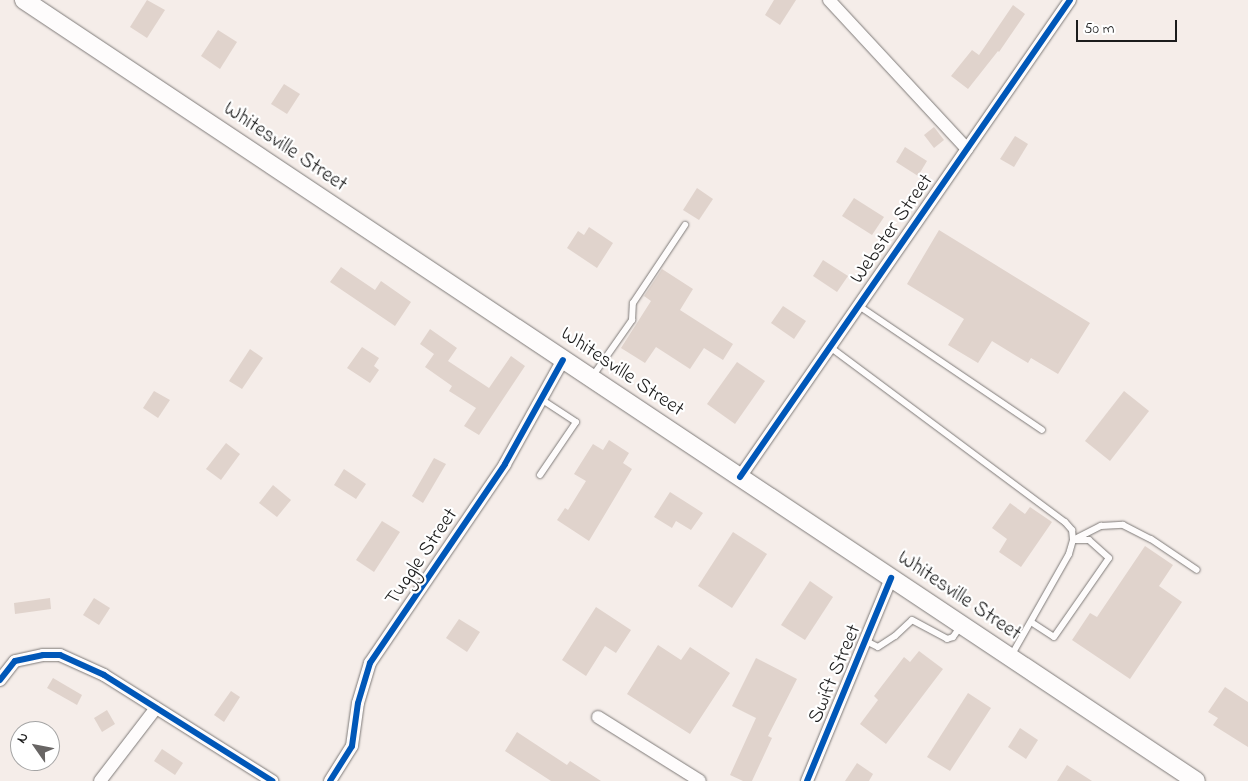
<!DOCTYPE html>
<style>
body{margin:0}
#map{position:relative;width:1248px;height:781px;overflow:hidden;background:#f5ede9;font-family:"Indie Flower",sans-serif}
div>[style]{position:absolute}
.building>*{inset:0;background:#e0d3cc}
.roads{filter:drop-shadow(0 0 1px #7e7a78) drop-shadow(0 0 1px #7e7a78)}
.lane>*{height:6px;margin:-3px;padding:0 3px;transform-origin:3px;border-radius:3px;background:#fefcfc}
.street>*{height:12px;margin:-6px;padding:0 6px;transform-origin:6px;border-radius:6px;background:#fefcfc}
.secondary>*{height:18px;margin:-9px;padding:0 9px;transform-origin:9px;border-radius:9px;background:#fefcfc}
.cycleway>*{height:6px;margin:-3px;padding:0 3px;transform-origin:3px;border-radius:3px;background:#0057b8}
span{translate:-50% -50%;white-space:nowrap;text-align:center;line-height:1.15;-webkit-text-stroke:4.5px #fff;paint-order:stroke}
.street-label{font-size:21px;color:#1c1c1c}
.north{position:absolute;left:10px;top:721px;width:50px;height:50px;box-sizing:border-box;background:#fff;border:1px solid #a4a4a4;border-radius:50%;rotate:303deg;font-size:14px;font-weight:700;line-height:20px;text-align:center;color:#1c1c1c}
.north::after{content:'';display:block;margin:auto;width:18px;height:22px;background:#686564;clip-path:polygon(50% 0,100% 100%,50% 72%,0 100%)}
.scale{position:absolute;left:1076px;top:20px;width:101px;height:22px;box-sizing:border-box;border:2px solid #1c1c1c;border-top:0;padding-left:6px;font-size:15px;line-height:18px;white-space:nowrap;color:#1c1c1c;-webkit-text-stroke:4px #fff;paint-order:stroke}
</style>
<div id="map">
<div class="building">
<div style="clip-path:polygon(147px 0,165px 10px,147px 38px,130px 27px)"></div>
<div style="clip-path:polygon(774px 0,796px 0,780px 25px,765px 15px)"></div>
<div style="clip-path:polygon(1013px 5px,1025px 14px,999px 52px,998px 51px,968px 89px,951px 76px,972px 50px,979px 55px)"></div>
<div style="clip-path:polygon(218px 30px,237px 42px,220px 69px,201px 56px)"></div>
<div style="clip-path:polygon(284px 84px,300px 94px,287px 114px,271px 104px)"></div>
<div style="clip-path:polygon(934px 127px,944px 140px,934px 148px,924px 135px)"></div>
<div style="clip-path:polygon(1015px 136px,1028px 144px,1014px 167px,1000px 159px)"></div>
<div style="clip-path:polygon(905px 147px,927px 161px,918px 176px,896px 162px)"></div>
<div style="clip-path:polygon(697px 188px,713px 199px,699px 220px,683px 210px)"></div>
<div style="clip-path:polygon(854px 198px,884px 217px,872px 235px,842px 216px)"></div>
<div style="clip-path:polygon(589px 227px,613px 243px,597px 268px,567px 248px,578px 231px,584px 235px)"></div>
<div style="clip-path:polygon(939px 230px,1090px 323px,1058px 374px,1031px 358px,1028px 363px,992px 341px,978px 363px,948px 345px,964px 319px,907px 284px)"></div>
<div style="clip-path:polygon(823px 260px,848px 276px,837px 292px,813px 276px)"></div>
<div style="clip-path:polygon(341px 267px,375px 290px,381px 281px,411px 302px,395px 326px,330px 282px)"></div>
<div style="clip-path:polygon(662px 269px,693px 289px,680px 310px,733px 344px,723px 360px,704px 348px,690px 369px,656px 347px,645px 363px,621px 348px,651px 301px,644px 296px)"></div>
<div style="clip-path:polygon(783px 306px,806px 321px,794px 339px,771px 323px)"></div>
<div style="clip-path:polygon(430px 329px,457px 348px,448px 361px,489px 388px,511px 356px,525px 366px,479px 435px,464px 426px,476px 408px,449px 391px,452px 386px,425px 367px,434px 354px,420px 344px)"></div>
<div style="clip-path:polygon(362px 347px,379px 358px,374px 366px,379px 370px,370px 383px,347px 368px)"></div>
<div style="clip-path:polygon(250px 349px,263px 358px,242px 389px,229px 381px)"></div>
<div style="clip-path:polygon(737px 362px,765px 381px,735px 424px,707px 404px)"></div>
<div style="clip-path:polygon(154px 391px,170px 400px,158px 418px,143px 408px)"></div>
<div style="clip-path:polygon(1124px 391px,1149px 411px,1110px 461px,1085px 441px)"></div>
<div style="clip-path:polygon(609px 440px,629px 453px,623px 463px,632px 469px,589px 541px,557px 520px,565px 508px,568px 510px,586px 481px,574px 474px,593px 444px,603px 450px)"></div>
<div style="clip-path:polygon(226px 443px,240px 454px,221px 480px,206px 469px)"></div>
<div style="clip-path:polygon(434px 458px,446px 464px,423px 503px,412px 496px)"></div>
<div style="clip-path:polygon(344px 469px,366px 484px,356px 499px,334px 485px)"></div>
<div style="clip-path:polygon(273px 485px,291px 500px,277px 517px,259px 503px)"></div>
<div style="clip-path:polygon(670px 492px,703px 513px,691px 530px,676px 521px,672px 528px,654px 517px)"></div>
<div style="clip-path:polygon(1010px 503px,1025px 514px,1030px 507px,1052px 522px,1021px 567px,999px 552px,1007px 539px,992px 528px)"></div>
<div style="clip-path:polygon(382px 521px,400px 532px,374px 572px,356px 560px)"></div>
<div style="clip-path:polygon(733px 532px,767px 554px,732px 608px,698px 586px)"></div>
<div style="clip-path:polygon(1145px 546px,1173px 565px,1159px 586px,1182px 602px,1130px 679px,1072px 640px,1090px 613px,1097px 617px)"></div>
<div style="clip-path:polygon(810px 581px,833px 597px,805px 640px,781px 625px)"></div>
<div style="clip-path:polygon(50px 598px,51px 609px,15px 614px,14px 603px)"></div>
<div style="clip-path:polygon(94px 598px,110px 608px,99px 625px,83px 615px)"></div>
<div style="clip-path:polygon(596px 607px,631px 630px,616px 653px,605px 646px,586px 676px,562px 660px)"></div>
<div style="clip-path:polygon(459px 619px,480px 632px,467px 652px,446px 638px)"></div>
<div style="clip-path:polygon(658px 645px,681px 660px,690px 647px,730px 673px,690px 734px,627px 694px)"></div>
<div style="clip-path:polygon(919px 651px,943px 669px,886px 744px,860px 724px,878px 700px,874px 696px,904px 657px,910px 662px)"></div>
<div style="clip-path:polygon(756px 658px,797px 679px,768px 736px,772px 738px,752px 781px,743px 781px,730px 775px,756px 718px,732px 706px)"></div>
<div style="clip-path:polygon(53px 678px,82px 695px,77px 705px,47px 688px)"></div>
<div style="clip-path:polygon(1225px 687px,1248px 702px,1248px 747px,1213px 725px,1218px 718px,1208px 712px)"></div>
<div style="clip-path:polygon(231px 691px,240px 697px,224px 722px,214px 715px)"></div>
<div style="clip-path:polygon(968px 693px,991px 708px,950px 771px,927px 757px)"></div>
<div style="clip-path:polygon(107px 710px,115px 724px,102px 732px,94px 718px)"></div>
<div style="clip-path:polygon(1020px 728px,1038px 740px,1026px 759px,1008px 747px)"></div>
<div style="clip-path:polygon(517px 732px,567px 765px,570px 761px,601px 781px,551px 781px,505px 751px)"></div>
<div style="clip-path:polygon(162px 749px,183px 763px,175px 775px,154px 761px)"></div>
<div style="clip-path:polygon(857px 763px,873px 774px,869px 781px,845px 781px)"></div>
<div style="clip-path:polygon(1067px 765px,1092px 781px,1057px 781px)"></div>
</div>
<div class="roads">
<div class="lane">
<div style="left:859px;top:306px;width:221px;rotate:34.1deg"></div>
<div style="left:830px;top:347px;width:293px;rotate:36.7deg"></div>
<div style="left:1065px;top:522px;width:11px;rotate:49deg"></div>
<div style="left:1072px;top:530px;width:10px;rotate:84deg"></div>
<div style="left:1073px;top:540px;width:15px;rotate:106deg"></div>
<div style="left:1069px;top:554px;width:117px;rotate:119.6deg"></div>
<div style="left:592px;top:377px;width:70px;rotate:-54.9deg"></div>
<div style="left:632px;top:320px;width:17px;rotate:-87deg"></div>
<div style="left:633px;top:303px;width:94px;rotate:-56.3deg"></div>
<div style="left:540px;top:475px;width:64px;rotate:-55.8deg"></div>
<div style="left:576px;top:422px;width:42px;rotate:-146.7deg"></div>
<div style="left:1077px;top:538px;width:27px;rotate:-27deg"></div>
<div style="left:1101px;top:526px;width:22px;rotate:-3deg"></div>
<div style="left:1123px;top:525px;width:31px;rotate:27deg"></div>
<div style="left:1151px;top:539px;width:55px;rotate:34deg"></div>
<div style="left:1031px;top:622px;width:27px;rotate:33deg"></div>
<div style="left:1054px;top:637px;width:96px;rotate:-55.2deg"></div>
<div style="left:1109px;top:558px;width:27px;rotate:-138deg"></div>
<div style="left:1089px;top:540px;width:16px;rotate:180deg"></div>
<div style="left:866px;top:641px;width:13px;rotate:27deg"></div>
<div style="left:878px;top:647px;width:20px;rotate:-33deg"></div>
<div style="left:895px;top:636px;width:23px;rotate:-43deg"></div>
<div style="left:912px;top:620px;width:40px;rotate:28deg"></div>
<div style="left:947px;top:639px;width:6px;rotate:-18deg"></div>
<div style="left:953px;top:637px;width:12px;rotate:-55deg"></div>
</div>
<div class="street">
<div style="left:829px;top:0;width:203px;rotate:47.2deg"></div>
<div style="left:740px;top:477px;width:580px;rotate:-55.32deg"></div>
<div style="left:0;top:680px;width:24px;rotate:-52deg"></div>
<div style="left:15px;top:661px;width:29px;rotate:-12deg"></div>
<div style="left:43px;top:655px;width:17px"></div>
<div style="left:60px;top:655px;width:48px;rotate:24.4deg"></div>
<div style="left:104px;top:675px;width:199px;rotate:32.2deg"></div>
<div style="left:598px;top:717px;width:120px;rotate:32.1deg"></div>
<div style="left:100px;top:781px;width:92px;rotate:-52.5deg"></div>
<div style="left:330px;top:781px;width:41px;rotate:-57.8deg"></div>
<div style="left:352px;top:746px;width:43px;rotate:-82.1deg"></div>
<div style="left:358px;top:703px;width:42px;rotate:-73.3deg"></div>
<div style="left:370px;top:663px;width:240px;rotate:-55.8deg"></div>
<div style="left:505px;top:464px;width:119px;rotate:-60.9deg"></div>
<div style="left:807px;top:781px;width:220px;rotate:-67.5deg"></div>
</div>
<div class="secondary">
<div style="left:24px;top:0;width:1408px;rotate:33.68deg"></div>
</div>
</div>
<div class="cycleway">
<div style="left:740px;top:477px;width:580px;rotate:-55.32deg"></div>
<div style="left:0;top:680px;width:24px;rotate:-52deg"></div>
<div style="left:15px;top:661px;width:29px;rotate:-12deg"></div>
<div style="left:43px;top:655px;width:17px"></div>
<div style="left:60px;top:655px;width:48px;rotate:24.4deg"></div>
<div style="left:104px;top:675px;width:199px;rotate:32.2deg"></div>
<div style="left:330px;top:781px;width:41px;rotate:-57.8deg"></div>
<div style="left:352px;top:746px;width:43px;rotate:-82.1deg"></div>
<div style="left:358px;top:703px;width:42px;rotate:-73.3deg"></div>
<div style="left:370px;top:663px;width:240px;rotate:-55.8deg"></div>
<div style="left:505px;top:464px;width:119px;rotate:-60.9deg"></div>
<div style="left:807px;top:781px;width:220px;rotate:-67.5deg"></div>
</div>
<div class="street-label">
<span style="left:285px;top:147px;rotate:34deg">Whitesville Street</span>
<span style="left:892px;top:229px;rotate:-55deg">Webster Street</span>
<span style="left:622px;top:372px;rotate:34deg">Whitesville Street</span>
<span style="left:422px;top:557px;rotate:-56deg">Tuggle Street</span>
<span style="left:959px;top:596px;rotate:34deg">Whitesville Street</span>
<span style="left:835px;top:674px;rotate:-67deg">Swift Street</span>
</div>
<div class="north">N</div>
<div class="scale">50 m</div>
</div>
